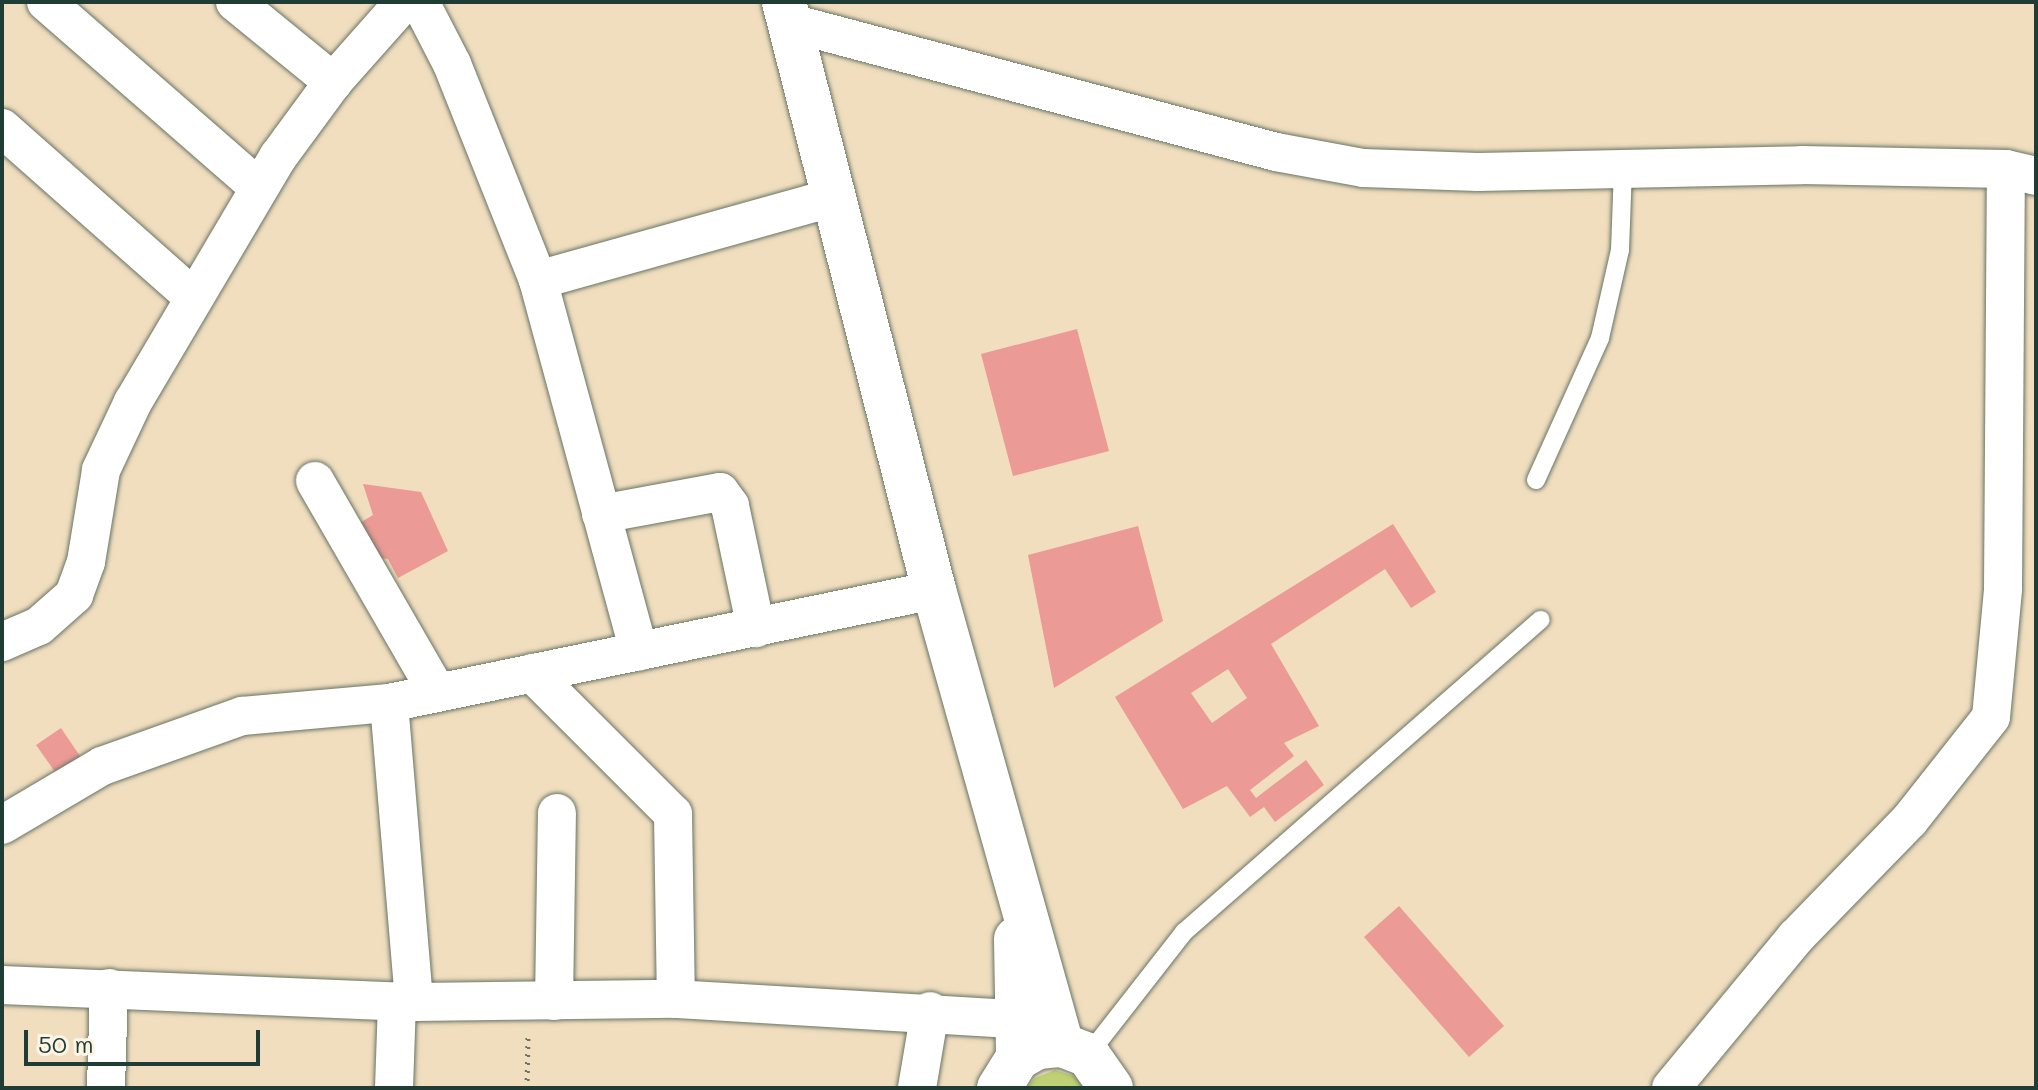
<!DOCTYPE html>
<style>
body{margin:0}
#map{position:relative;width:2038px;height:1090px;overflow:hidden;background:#f1debf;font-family:Mali,sans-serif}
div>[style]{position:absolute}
.green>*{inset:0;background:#bfd174}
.building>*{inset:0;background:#eb9a95}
.path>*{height:5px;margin-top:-2.5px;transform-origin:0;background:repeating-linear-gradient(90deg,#687565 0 2px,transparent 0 8px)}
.roads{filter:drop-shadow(0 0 2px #687565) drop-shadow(0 0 2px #687565)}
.lane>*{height:18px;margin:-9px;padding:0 9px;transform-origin:9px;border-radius:9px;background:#fff}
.street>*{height:38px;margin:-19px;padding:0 19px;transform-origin:19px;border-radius:19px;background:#fff}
.secondary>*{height:44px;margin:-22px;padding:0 22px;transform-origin:22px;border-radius:22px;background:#fff}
span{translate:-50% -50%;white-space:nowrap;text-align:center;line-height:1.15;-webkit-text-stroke:7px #fcf5e5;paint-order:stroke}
.frame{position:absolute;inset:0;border:4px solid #1f3d34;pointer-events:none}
.scale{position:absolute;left:24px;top:1030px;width:236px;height:36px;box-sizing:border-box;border:4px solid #1f3d34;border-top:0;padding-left:10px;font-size:24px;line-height:28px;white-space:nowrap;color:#1f3d34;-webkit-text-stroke:6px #fcf5e5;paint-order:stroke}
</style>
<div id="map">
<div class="green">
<div style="clip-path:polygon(1055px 1070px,1074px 1076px,1085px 1088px,1027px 1088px,1035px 1078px)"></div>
</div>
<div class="building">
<div style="clip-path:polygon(1077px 329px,1109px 451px,1013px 476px,981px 354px)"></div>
<div style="clip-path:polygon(363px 484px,421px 492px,448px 551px,398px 578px,388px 559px,365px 556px,348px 530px,373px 515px)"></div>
<div style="clip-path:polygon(evenodd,1393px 524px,1436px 592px,1411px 608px,1385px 569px,1271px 644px,1319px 726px,1284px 743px,1294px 756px,1250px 790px,1256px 798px,1306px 760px,1324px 785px,1275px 822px,1264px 807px,1250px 817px,1227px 786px,1183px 809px,1115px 697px,1393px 524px,1228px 669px,1247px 698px,1212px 723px,1191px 693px,1228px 669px)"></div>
<div style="clip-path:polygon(1138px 526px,1163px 621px,1054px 688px,1028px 555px)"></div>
<div style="clip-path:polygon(61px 728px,82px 759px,58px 776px,36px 745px)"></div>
<div style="clip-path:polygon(1399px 906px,1504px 1026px,1469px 1057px,1364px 937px)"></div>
</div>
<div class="path">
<div style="left:527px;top:1088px;width:54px;rotate:-88.9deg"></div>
</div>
<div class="roads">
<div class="lane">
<div style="left:1536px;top:480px;width:156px;rotate:-65.7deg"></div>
<div style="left:1600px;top:338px;width:90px;rotate:-77.2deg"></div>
<div style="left:1620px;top:250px;width:80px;rotate:-87.9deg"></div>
<div style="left:1088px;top:1055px;width:156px;rotate:-52deg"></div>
<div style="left:1184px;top:932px;width:474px;rotate:-41.2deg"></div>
</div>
<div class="street">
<div style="left:46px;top:2px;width:283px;rotate:41.1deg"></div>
<div style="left:235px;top:2px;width:127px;rotate:39.2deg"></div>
<div style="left:420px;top:2px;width:70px;rotate:62.7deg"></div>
<div style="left:452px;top:64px;width:232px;rotate:68.3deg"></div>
<div style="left:538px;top:280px;width:385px;rotate:74.8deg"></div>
<div style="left:791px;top:23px;width:502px;rotate:14.89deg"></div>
<div style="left:1276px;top:152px;width:88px;rotate:10.4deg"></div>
<div style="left:1363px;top:168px;width:115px;rotate:2deg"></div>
<div style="left:1478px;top:172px;width:324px;rotate:-1.2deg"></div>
<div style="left:1802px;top:165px;width:204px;rotate:1.1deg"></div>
<div style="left:2006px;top:169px;width:31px;rotate:13deg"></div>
<div style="left:2px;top:128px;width:256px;rotate:41.5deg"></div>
<div style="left:538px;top:280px;width:308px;rotate:-15.6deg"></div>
<div style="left:315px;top:481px;width:242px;rotate:60deg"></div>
<div style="left:601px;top:514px;width:121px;rotate:-10.5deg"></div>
<div style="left:720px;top:492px;width:17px;rotate:54deg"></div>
<div style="left:730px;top:506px;width:125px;rotate:78deg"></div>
<div style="left:2px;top:642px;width:40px;rotate:-23.4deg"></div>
<div style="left:39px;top:626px;width:47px;rotate:-41.5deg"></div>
<div style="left:74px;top:595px;width:35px;rotate:-70deg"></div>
<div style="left:86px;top:562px;width:93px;rotate:-80.7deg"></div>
<div style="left:101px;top:470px;width:75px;rotate:-64.8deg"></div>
<div style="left:133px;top:402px;width:285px;rotate:-59.4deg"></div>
<div style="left:278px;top:157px;width:93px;rotate:-53.7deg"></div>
<div style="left:333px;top:82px;width:107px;rotate:-48.4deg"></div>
<div style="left:532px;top:673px;width:199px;rotate:45deg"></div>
<div style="left:673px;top:814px;width:185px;rotate:89.1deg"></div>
<div style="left:389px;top:703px;width:300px;rotate:85.2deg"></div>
<div style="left:2px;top:825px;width:116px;rotate:-30.5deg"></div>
<div style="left:102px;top:766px;width:149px;rotate:-19.7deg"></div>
<div style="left:242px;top:716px;width:148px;rotate:-5.1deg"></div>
<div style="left:389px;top:703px;width:557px;rotate:-11.71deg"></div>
<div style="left:2px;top:985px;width:412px;rotate:2.4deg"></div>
<div style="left:414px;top:1002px;width:262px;rotate:-0.7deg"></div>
<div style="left:676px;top:999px;width:342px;rotate:3.4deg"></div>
<div style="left:554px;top:1001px;width:188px;rotate:-89.1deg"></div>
<div style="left:106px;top:1088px;width:100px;rotate:-88.3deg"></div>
<div style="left:394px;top:1088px;width:87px;rotate:-88deg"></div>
<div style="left:917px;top:1088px;width:78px;rotate:-80.4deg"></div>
<div style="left:1671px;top:1088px;width:196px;rotate:-50.4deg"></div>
<div style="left:1796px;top:937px;width:162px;rotate:-45.8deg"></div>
<div style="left:1909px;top:821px;width:132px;rotate:-51.7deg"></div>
<div style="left:1991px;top:717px;width:129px;rotate:-84.6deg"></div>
<div style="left:2003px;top:589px;width:420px;rotate:-89.6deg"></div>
</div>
<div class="secondary">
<div style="left:784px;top:2px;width:607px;rotate:75.69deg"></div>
<div style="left:934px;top:590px;width:473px;rotate:74.3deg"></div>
<div style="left:1016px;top:939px;width:119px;rotate:89deg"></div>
<div style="left:999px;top:1088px;width:36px;rotate:-58deg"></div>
<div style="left:1018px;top:1058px;width:23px;rotate:-29deg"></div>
<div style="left:1038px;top:1047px;width:24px;rotate:-5deg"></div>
<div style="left:1062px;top:1045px;width:28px;rotate:21deg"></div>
<div style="left:1088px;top:1055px;width:40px;rotate:55.1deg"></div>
</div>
</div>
<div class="frame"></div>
<div class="scale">50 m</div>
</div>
